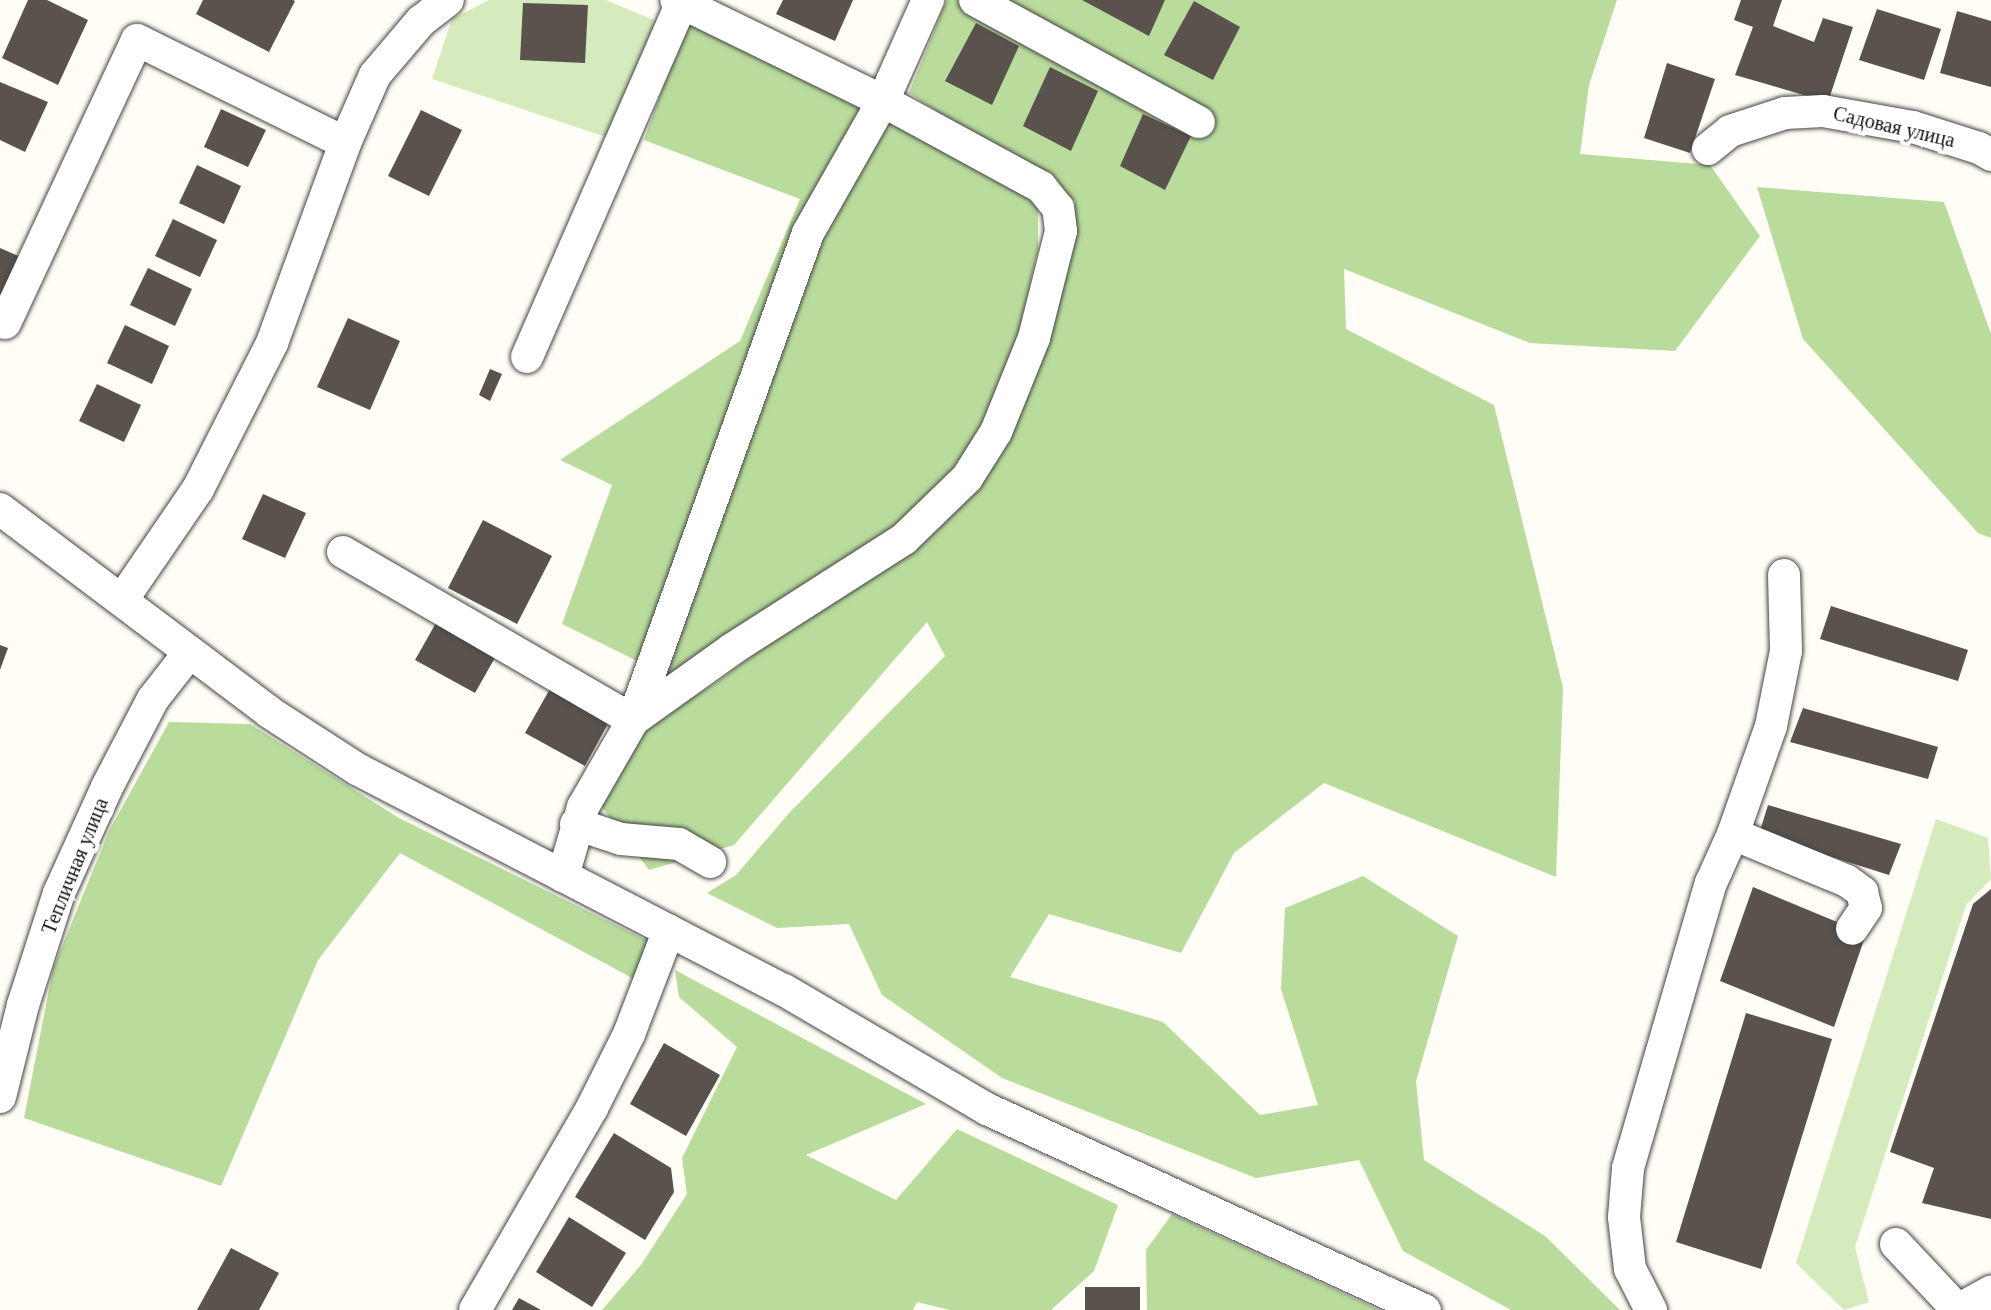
<!DOCTYPE html>
<meta charset="utf-8">
<style>
body{margin:0}
#map{position:relative;width:1991px;height:1310px;overflow:hidden;background:#fffdf5;font-family:Georgia,serif}
div>[style]{position:absolute}
.green>*{inset:0;background:#d5ebbd}
.forest>*{inset:0;background:#b9dc9c}
.building>*{inset:0;background:#5a524d}
.roads{filter:drop-shadow(0 0 2px #444) drop-shadow(0 0 2px #444)}
.minor>*{height:32px;margin:-16px;padding:0 16px;transform-origin:16px;border-radius:16px;background:#fff}
span{translate:-50% -50%;white-space:nowrap;text-align:center;line-height:1.15;-webkit-text-stroke:8px #fff;paint-order:stroke}
.street-label{font-size:20px;color:#111}
</style>
<div id="map">
<div class="green">
<div style="clip-path:polygon(489px 0,606px 0,656px 21px,606px 137px,432px 79px,452px 19px)"></div>
<div style="clip-path:polygon(1936px 819px,1988px 838px,1991px 879px,1966px 905px,1855px 1247px,1869px 1302px,1844px 1310px,1796px 1263px)"></div>
</div>
<div class="forest">
<div style="clip-path:polygon(947px 0,1617px 0,1589px 85px,1580px 154px,1710px 165px,1760px 236px,1675px 351px,1530px 343px,1344px 269px,1346px 329px,1494px 405px,1563px 688px,1556px 877px,1324px 783px,1234px 853px,1181px 953px,1049px 914px,1010px 977px,1163px 1022px,1260px 1115px,1318px 1105px,1281px 989px,1285px 908px,1363px 876px,1458px 936px,1416px 1081px,1424px 1160px,1545px 1236px,1620px 1310px,1511px 1310px,1403px 1251px,1359px 1160px,1256px 1178px,1002px 1078px,882px 995px,849px 924px,777px 928px,707px 893px,736px 875px,790px 812px,945px 656px,927px 622px,734px 845px,649px 870px,602px 807px,650px 723px,713px 685px,971px 493px,1060px 300px,1075px 201px,909px 93px)"></div>
<div style="clip-path:polygon(688px 19px,1038px 200px,1038px 249px,1009px 375px,956px 480px,849px 561px,670px 677px,562px 624px,612px 485px,560px 460px,740px 341px,800px 199px,644px 140px)"></div>
<div style="clip-path:polygon(1757px 187px,1944px 202px,1991px 334px,1991px 538px,1978px 533px,1803px 339px)"></div>
<div style="clip-path:polygon(169px 722px,250px 724px,399px 818px,654px 944px,634px 979px,400px 853px,318px 960px,221px 1186px,24px 1118px,53px 969px,109px 831px)"></div>
<div style="clip-path:polygon(675px 970px,926px 1104px,806px 1155px,896px 1200px,957px 1129px,1118px 1205px,1094px 1271px,1051px 1310px,950px 1310px,917px 1302px,913px 1310px,602px 1310px,641px 1265px,687px 1194px,682px 1158px,737px 1047px,679px 997px)"></div>
<div style="clip-path:polygon(1172px 1214px,1379px 1310px,1147px 1310px,1146px 1250px)"></div>
</div>
<div class="building">
<div style="clip-path:polygon(28px 0,47px 0,88px 20px,58px 85px,2px 58px)"></div>
<div style="clip-path:polygon(203px 0,293px 0,295px 1px,269px 52px,196px 14px)"></div>
<div style="clip-path:polygon(783px 0,853px 0,835px 41px,776px 14px)"></div>
<div style="clip-path:polygon(1082px 0,1165px 0,1149px 36px)"></div>
<div style="clip-path:polygon(1741px 0,1782px 0,1773px 26px,1814px 42px,1823px 18px,1853px 27px,1828px 102px,1735px 75px,1753px 27px,1734px 20px)"></div>
<div style="clip-path:polygon(1194px 1px,1240px 27px,1213px 80px,1164px 55px)"></div>
<div style="clip-path:polygon(523px 3px,588px 5px,585px 63px,520px 60px)"></div>
<div style="clip-path:polygon(1877px 9px,1941px 29px,1924px 80px,1859px 60px)"></div>
<div style="clip-path:polygon(1957px 11px,1991px 21px,1991px 87px,1940px 73px)"></div>
<div style="clip-path:polygon(976px 23px,1019px 46px,992px 105px,945px 81px)"></div>
<div style="clip-path:polygon(1667px 63px,1715px 79px,1690px 153px,1644px 138px)"></div>
<div style="clip-path:polygon(1050px 67px,1098px 91px,1071px 151px,1023px 126px)"></div>
<div style="clip-path:polygon(0 82px,48px 102px,25px 152px,0 140px)"></div>
<div style="clip-path:polygon(221px 109px,266px 130px,248px 167px,204px 147px)"></div>
<div style="clip-path:polygon(421px 110px,462px 130px,429px 196px,388px 176px)"></div>
<div style="clip-path:polygon(1143px 114px,1191px 136px,1165px 190px,1120px 166px)"></div>
<div style="clip-path:polygon(197px 165px,241px 186px,224px 224px,179px 203px)"></div>
<div style="clip-path:polygon(173px 219px,217px 240px,200px 277px,155px 256px)"></div>
<div style="clip-path:polygon(0 248px,23px 258px,0 303px)"></div>
<div style="clip-path:polygon(148px 268px,192px 289px,175px 326px,130px 305px)"></div>
<div style="clip-path:polygon(348px 318px,400px 341px,370px 410px,317px 387px)"></div>
<div style="clip-path:polygon(125px 325px,169px 346px,152px 384px,107px 363px)"></div>
<div style="clip-path:polygon(490px 369px,502px 374px,490px 401px,479px 395px)"></div>
<div style="clip-path:polygon(97px 384px,141px 405px,124px 442px,79px 421px)"></div>
<div style="clip-path:polygon(263px 494px,306px 513px,285px 558px,242px 539px)"></div>
<div style="clip-path:polygon(483px 520px,552px 556px,517px 624px,448px 588px)"></div>
<div style="clip-path:polygon(1831px 606px,1968px 650px,1958px 681px,1820px 639px)"></div>
<div style="clip-path:polygon(441px 614px,501px 647px,475px 693px,415px 660px)"></div>
<div style="clip-path:polygon(0 645px,8px 648px,0 670px)"></div>
<div style="clip-path:polygon(551px 687px,610px 720px,585px 766px,525px 733px)"></div>
<div style="clip-path:polygon(1803px 708px,1938px 747px,1928px 779px,1790px 742px)"></div>
<div style="clip-path:polygon(1768px 805px,1901px 844px,1889px 875px,1759px 834px)"></div>
<div style="clip-path:polygon(1753px 887px,1866px 934px,1834px 1027px,1720px 981px)"></div>
<div style="clip-path:polygon(1991px 889px,1991px 1219px,1922px 1203px,1934px 1168px,1890px 1152px,1973px 904px)"></div>
<div style="clip-path:polygon(1746px 1013px,1832px 1039px,1761px 1269px,1676px 1242px)"></div>
<div style="clip-path:polygon(664px 1043px,720px 1075px,686px 1136px,630px 1104px)"></div>
<div style="clip-path:polygon(614px 1133px,671px 1168px,674px 1192px,645px 1240px,575px 1197px)"></div>
<div style="clip-path:polygon(569px 1217px,626px 1253px,592px 1307px,536px 1272px)"></div>
<div style="clip-path:polygon(231px 1248px,279px 1273px,259px 1310px,197px 1310px)"></div>
<div style="clip-path:polygon(1085px 1287px,1140px 1287px,1140px 1310px,1085px 1310px)"></div>
<div style="clip-path:polygon(519px 1298px,541px 1310px,512px 1310px)"></div>
</div>
<div class="roads">
<div class="minor">
<div style="left:975px;top:0;width:255px;rotate:28.6deg"></div>
<div style="left:1708px;top:149px;width:28px;rotate:-39deg"></div>
<div style="left:1730px;top:131px;width:58px;rotate:-18.1deg"></div>
<div style="left:1785px;top:113px;width:38px;rotate:-3deg"></div>
<div style="left:1823px;top:111px;width:91px;rotate:10.1deg"></div>
<div style="left:1913px;top:127px;width:69px;rotate:17.7deg"></div>
<div style="left:1979px;top:148px;width:14px;rotate:30deg"></div>
<div style="left:5px;top:323px;width:312px;rotate:-65deg"></div>
<div style="left:137px;top:40px;width:232px;rotate:26.3deg"></div>
<div style="left:527px;top:357px;width:386px;rotate:-66.4deg"></div>
<div style="left:0;top:509px;width:337px;rotate:37deg"></div>
<div style="left:269px;top:712px;width:105px;rotate:32.9deg"></div>
<div style="left:357px;top:769px;width:481px;rotate:27.4deg"></div>
<div style="left:784px;top:990px;width:235px;rotate:30.4deg"></div>
<div style="left:987px;top:1109px;width:482px;rotate:24.7deg"></div>
<div style="left:343px;top:552px;width:335px;rotate:30.1deg"></div>
<div style="left:633px;top:720px;width:122px;rotate:-35.6deg"></div>
<div style="left:732px;top:649px;width:204px;rotate:-32.6deg"></div>
<div style="left:904px;top:539px;width:88px;rotate:-44.1deg"></div>
<div style="left:967px;top:478px;width:54px;rotate:-57.8deg"></div>
<div style="left:996px;top:432px;width:101px;rotate:-68deg"></div>
<div style="left:1034px;top:338px;width:110px;rotate:-75.8deg"></div>
<div style="left:1061px;top:231px;width:23px;rotate:-97deg"></div>
<div style="left:1058px;top:208px;width:27px;rotate:-129deg"></div>
<div style="left:1041px;top:187px;width:180px;rotate:-151.4deg"></div>
<div style="left:883px;top:101px;width:230px;rotate:-154deg"></div>
<div style="left:122px;top:600px;width:135px;rotate:-55.6deg"></div>
<div style="left:198px;top:489px;width:164px;rotate:-63.1deg"></div>
<div style="left:272px;top:343px;width:213px;rotate:-69.9deg"></div>
<div style="left:345px;top:143px;width:74px;rotate:-66.2deg"></div>
<div style="left:375px;top:75px;width:71px;rotate:-49.6deg"></div>
<div style="left:421px;top:21px;width:34px;rotate:-38deg"></div>
<div style="left:576px;top:824px;width:47px;rotate:18.4deg"></div>
<div style="left:621px;top:839px;width:58px;rotate:4.9deg"></div>
<div style="left:679px;top:844px;width:36px;rotate:30deg"></div>
<div style="left:1733px;top:834px;width:123px;rotate:22.4deg"></div>
<div style="left:1847px;top:881px;width:19px;rotate:36deg"></div>
<div style="left:1862px;top:892px;width:16px;rotate:76deg"></div>
<div style="left:1866px;top:908px;width:25px;rotate:124deg"></div>
<div style="left:563px;top:876px;width:72px;rotate:-73.8deg"></div>
<div style="left:583px;top:807px;width:100px;rotate:-60.1deg"></div>
<div style="left:633px;top:720px;width:517px;rotate:-70.23deg"></div>
<div style="left:808px;top:233px;width:152px;rotate:-60.4deg"></div>
<div style="left:883px;top:101px;width:111px;rotate:-66deg"></div>
<div style="left:0;top:1097px;width:95px;rotate:-76deg"></div>
<div style="left:23px;top:1005px;width:118px;rotate:-72.2deg"></div>
<div style="left:59px;top:893px;width:116px;rotate:-65.6deg"></div>
<div style="left:107px;top:787px;width:99px;rotate:-62.4deg"></div>
<div style="left:153px;top:699px;width:58px;rotate:-52deg"></div>
<div style="left:1896px;top:1244px;width:91px;rotate:46.8deg"></div>
<div style="left:475px;top:1310px;width:233px;rotate:-59.9deg"></div>
<div style="left:592px;top:1108px;width:83px;rotate:-63.4deg"></div>
<div style="left:629px;top:1034px;width:111px;rotate:-69deg"></div>
<div style="left:1651px;top:1310px;width:46px;rotate:-117.1deg"></div>
<div style="left:1630px;top:1269px;width:52px;rotate:-96.6deg"></div>
<div style="left:1624px;top:1217px;width:49px;rotate:-85.3deg"></div>
<div style="left:1628px;top:1168px;width:297px;rotate:-73.8deg"></div>
<div style="left:1711px;top:883px;width:54px;rotate:-65.8deg"></div>
<div style="left:1733px;top:834px;width:114px;rotate:-70.6deg"></div>
<div style="left:1771px;top:726px;width:76px;rotate:-78.7deg"></div>
<div style="left:1786px;top:651px;width:76px;rotate:-91.5deg"></div>
<div style="left:1958px;top:1310px;width:38px;rotate:-29deg"></div>
</div>
</div>
<div class="street-label">
<span style="left:1894px;top:127px;rotate:13deg">Садовая улица</span>
<span style="left:75px;top:866px;rotate:-68deg">Тепличная улица</span>
</div>
</div>
